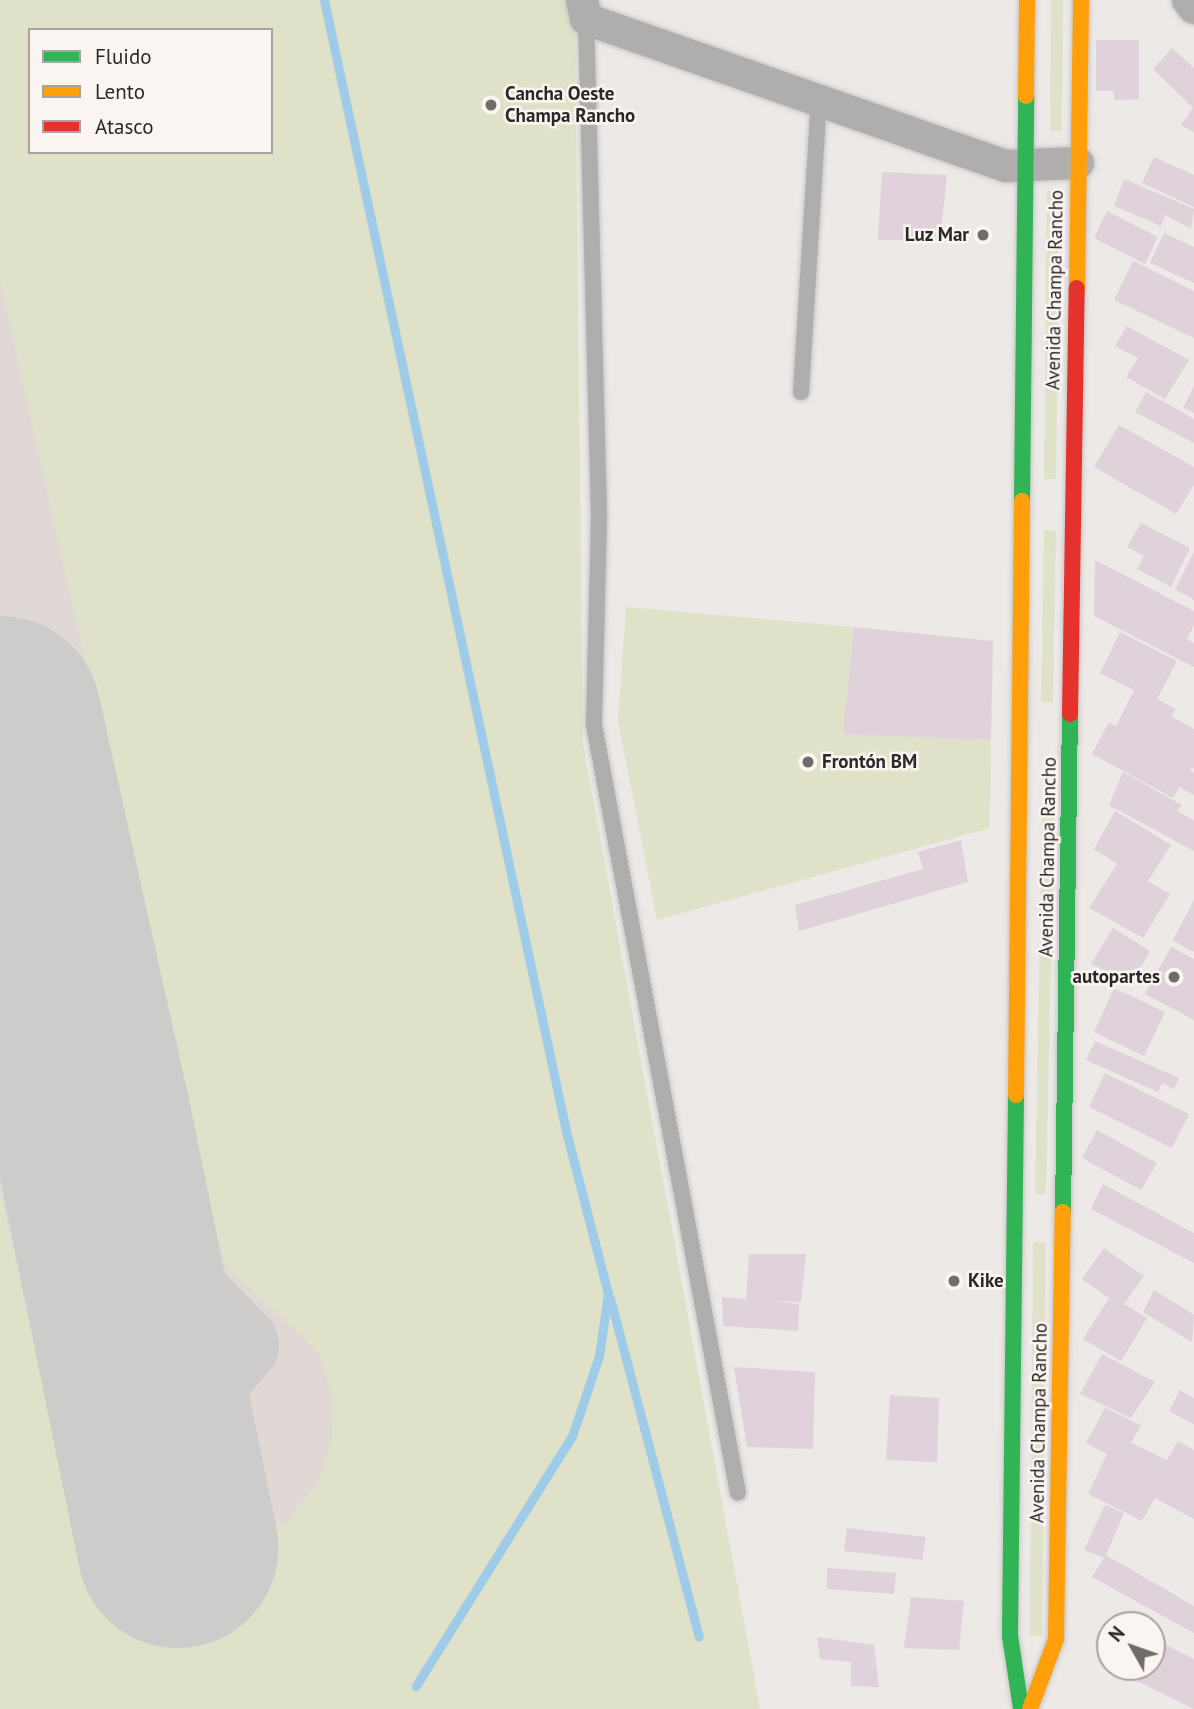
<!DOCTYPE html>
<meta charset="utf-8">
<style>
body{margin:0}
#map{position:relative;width:1194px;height:1709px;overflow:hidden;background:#ece9e7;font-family:"PT Sans",sans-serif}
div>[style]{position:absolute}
.built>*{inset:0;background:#e0d8d4}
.green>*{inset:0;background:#dfe1c9}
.stream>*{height:9px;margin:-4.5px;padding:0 4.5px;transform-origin:4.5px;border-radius:4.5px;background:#9ecbe8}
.taxiway>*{height:80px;margin:-40px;padding:0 40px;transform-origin:40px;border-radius:40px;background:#ceccca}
.runway>*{height:201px;margin:-100.5px;padding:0 100.5px;transform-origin:100.5px;border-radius:100.5px;background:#ceccca}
.building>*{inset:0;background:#dfd2da}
.roads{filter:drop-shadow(0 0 2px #c8c6c5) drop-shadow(0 0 2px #c8c6c5)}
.lane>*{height:16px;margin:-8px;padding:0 8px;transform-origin:8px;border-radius:8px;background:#b0aead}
.street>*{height:32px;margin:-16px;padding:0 16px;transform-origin:16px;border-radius:16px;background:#b0aead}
.fast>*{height:16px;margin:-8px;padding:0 8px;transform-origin:8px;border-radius:8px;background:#30b455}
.slow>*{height:16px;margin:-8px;padding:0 8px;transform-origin:8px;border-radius:8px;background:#ff9f0a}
.jam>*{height:16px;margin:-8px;padding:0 8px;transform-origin:8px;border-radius:8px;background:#e5322d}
.dots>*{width:19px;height:19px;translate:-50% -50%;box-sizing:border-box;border:4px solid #fbf5f2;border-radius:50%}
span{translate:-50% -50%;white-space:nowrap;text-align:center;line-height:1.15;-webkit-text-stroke:5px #fbf5f2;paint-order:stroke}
.poi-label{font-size:19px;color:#2b2928;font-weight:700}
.left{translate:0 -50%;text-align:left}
.right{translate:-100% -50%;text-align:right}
.street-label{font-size:19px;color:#2b2928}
.legend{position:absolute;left:28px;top:28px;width:245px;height:126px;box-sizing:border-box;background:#fbf5f2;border:2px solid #a8a3a1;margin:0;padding:9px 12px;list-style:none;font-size:21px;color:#2b2928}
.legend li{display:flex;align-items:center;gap:14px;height:35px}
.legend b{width:35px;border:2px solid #a8a3a1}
.north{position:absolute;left:1096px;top:1611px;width:70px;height:70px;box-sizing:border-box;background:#fbf5f2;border:2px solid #a8a3a1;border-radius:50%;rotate:310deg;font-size:19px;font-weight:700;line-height:28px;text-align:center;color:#2b2928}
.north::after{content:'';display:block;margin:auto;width:24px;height:32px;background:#6f6c6b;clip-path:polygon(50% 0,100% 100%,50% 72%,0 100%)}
</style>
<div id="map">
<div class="built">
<div style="clip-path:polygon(evenodd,0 0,385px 0,457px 1709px,0 1709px,0 0,30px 30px,271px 30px,271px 152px,30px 152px,30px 30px)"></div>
</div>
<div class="green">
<div style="clip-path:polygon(evenodd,0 0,569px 0,575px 32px,583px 744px,760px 1709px,0 1709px,0 1190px,84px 1567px,286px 1523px,321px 1477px,332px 1436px,333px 1398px,319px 1352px,229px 1269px,212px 1228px,0 281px,0 0,30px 30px,271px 30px,271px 152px,30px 152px,30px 30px)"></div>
<div style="clip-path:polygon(1051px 0,1063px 0,1062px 131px,1050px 131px)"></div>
<div style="clip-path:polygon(1047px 191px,1059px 191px,1056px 479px,1044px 479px)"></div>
<div style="clip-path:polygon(1044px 530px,1056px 531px,1053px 702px,1041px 702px)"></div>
<div style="clip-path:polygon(626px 607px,854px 627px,844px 734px,991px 740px,990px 828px,657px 920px,618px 721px)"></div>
<div style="clip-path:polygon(1042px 817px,1054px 817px,1046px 1194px,1035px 1194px)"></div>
<div style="clip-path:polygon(1033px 1242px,1046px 1242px,1042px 1636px,1030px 1635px)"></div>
</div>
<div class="stream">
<div style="left:324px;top:0;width:1161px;rotate:77.92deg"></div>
<div style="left:567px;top:1135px;width:163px;rotate:75.5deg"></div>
<div style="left:608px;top:1293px;width:64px;rotate:98.1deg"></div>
<div style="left:599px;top:1356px;width:84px;rotate:108.6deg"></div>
<div style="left:572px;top:1436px;width:295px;rotate:122deg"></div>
<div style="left:610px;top:1298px;width:350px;rotate:75.3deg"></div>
</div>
<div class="taxiway">
<div style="left:100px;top:1166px;width:66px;rotate:68.8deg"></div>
<div style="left:124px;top:1228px;width:164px;rotate:45.5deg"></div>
<div style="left:239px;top:1345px;width:48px;rotate:130.7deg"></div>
</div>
<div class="runway">
<div style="left:0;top:716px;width:407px;rotate:77.4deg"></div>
<div style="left:89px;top:1113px;width:443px;rotate:78.5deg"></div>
</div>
<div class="building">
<div style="clip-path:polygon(1096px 40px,1139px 40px,1139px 99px,1114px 100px,1114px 91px,1096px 91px)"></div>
<div style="clip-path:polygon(1172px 48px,1194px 68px,1194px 132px,1181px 125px,1193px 108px,1153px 69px)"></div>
<div style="clip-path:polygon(1154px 157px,1194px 175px,1194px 207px,1142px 183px)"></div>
<div style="clip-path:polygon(882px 172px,947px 175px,940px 240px,878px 240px)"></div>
<div style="clip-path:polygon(1124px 179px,1194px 209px,1191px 229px,1165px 215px,1161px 226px,1114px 206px)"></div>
<div style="clip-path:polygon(1107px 211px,1158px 237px,1145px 264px,1094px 238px)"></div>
<div style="clip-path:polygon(1164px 233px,1194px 247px,1194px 283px,1150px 263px)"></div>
<div style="clip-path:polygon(1133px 261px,1194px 291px,1194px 338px,1114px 300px)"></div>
<div style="clip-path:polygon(1127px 326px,1189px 360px,1165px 399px,1126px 377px,1138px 358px,1115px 346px)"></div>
<div style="clip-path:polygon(1194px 386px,1194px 413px,1183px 408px)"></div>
<div style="clip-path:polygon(1146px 392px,1194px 419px,1194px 443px,1135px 412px)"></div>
<div style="clip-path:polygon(1119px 425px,1194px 467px,1194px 485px,1176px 514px,1094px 467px)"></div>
<div style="clip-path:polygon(1141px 523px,1190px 548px,1171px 587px,1137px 569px,1144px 556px,1127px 547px)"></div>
<div style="clip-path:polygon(1194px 552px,1194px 600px,1175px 589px)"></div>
<div style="clip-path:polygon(1095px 560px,1194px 611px,1194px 625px,1187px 639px,1194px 643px,1194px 667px,1094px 616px)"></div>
<div style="clip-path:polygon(854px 627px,993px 641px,991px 740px,843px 734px)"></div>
<div style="clip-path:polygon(1120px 632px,1177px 661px,1157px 699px,1176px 709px,1171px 716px,1194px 729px,1194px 768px,1189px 770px,1194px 773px,1194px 795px,1179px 787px,1173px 798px,1092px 754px,1109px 722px,1116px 726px,1134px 690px,1100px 673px)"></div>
<div style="clip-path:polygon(1123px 772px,1182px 805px,1177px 811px,1194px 820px,1194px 851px,1109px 805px)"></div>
<div style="clip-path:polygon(1115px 811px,1171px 845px,1148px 881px,1170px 894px,1143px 938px,1089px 908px,1117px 864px,1094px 849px)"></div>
<div style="clip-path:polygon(961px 840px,968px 882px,799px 931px,795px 905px,923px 869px,918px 852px)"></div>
<div style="clip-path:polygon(1194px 900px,1194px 950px,1193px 952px,1173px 940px)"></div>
<div style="clip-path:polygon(1113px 928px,1150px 951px,1131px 985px,1091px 964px)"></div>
<div style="clip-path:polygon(1171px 947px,1194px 959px,1194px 1020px,1145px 994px)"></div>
<div style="clip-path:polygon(1114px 988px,1165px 1012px,1144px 1056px,1094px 1032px)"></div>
<div style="clip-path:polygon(1095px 1041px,1179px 1078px,1174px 1089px,1162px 1083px,1158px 1092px,1086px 1060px)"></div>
<div style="clip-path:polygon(1105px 1073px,1189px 1114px,1172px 1148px,1089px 1107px)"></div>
<div style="clip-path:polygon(1097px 1130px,1157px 1163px,1141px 1190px,1082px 1158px)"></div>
<div style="clip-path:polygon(1103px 1184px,1194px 1233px,1194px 1263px,1091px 1209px)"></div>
<div style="clip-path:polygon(1104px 1248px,1144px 1276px,1124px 1304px,1147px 1318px,1121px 1361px,1083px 1339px,1109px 1298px,1082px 1279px)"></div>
<div style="clip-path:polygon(749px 1254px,806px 1254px,801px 1302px,772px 1301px,799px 1304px,798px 1331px,723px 1326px,722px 1297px,746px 1299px)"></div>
<div style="clip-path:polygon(1154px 1290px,1194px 1315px,1192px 1342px,1143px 1312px)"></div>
<div style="clip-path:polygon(1102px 1354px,1155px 1382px,1131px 1418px,1080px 1394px)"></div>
<div style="clip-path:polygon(734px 1367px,815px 1372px,813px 1449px,747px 1447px)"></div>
<div style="clip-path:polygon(1180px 1390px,1194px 1398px,1194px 1424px,1169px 1411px)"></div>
<div style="clip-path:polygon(890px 1395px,939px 1398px,937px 1462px,886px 1460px)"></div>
<div style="clip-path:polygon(1105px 1408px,1141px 1425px,1131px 1443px,1167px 1460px,1178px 1441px,1194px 1450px,1194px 1519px,1155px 1498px,1142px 1521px,1088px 1494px,1107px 1454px,1086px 1443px)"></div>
<div style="clip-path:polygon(1105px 1505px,1124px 1513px,1106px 1555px,1194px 1606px,1194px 1633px,1092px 1577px,1104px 1558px,1084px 1550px)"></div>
<div style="clip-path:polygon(847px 1528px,926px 1537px,922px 1560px,844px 1551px)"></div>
<div style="clip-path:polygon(827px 1568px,896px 1573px,894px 1594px,827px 1589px)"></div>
<div style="clip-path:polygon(911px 1597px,964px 1601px,959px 1650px,904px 1648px)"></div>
<div style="clip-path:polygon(817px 1637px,874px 1645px,879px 1687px,851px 1686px,851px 1662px,820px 1659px)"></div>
<div style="clip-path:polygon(1158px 1641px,1194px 1659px,1194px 1709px,1137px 1681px,1144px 1667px,1152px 1667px)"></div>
</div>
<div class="roads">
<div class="lane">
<div style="left:586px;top:19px;width:498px;rotate:88.5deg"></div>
<div style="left:599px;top:517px;width:208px;rotate:91.4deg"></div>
<div style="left:594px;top:725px;width:781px;rotate:79.38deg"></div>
<div style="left:801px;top:392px;width:292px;rotate:-86.5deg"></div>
</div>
<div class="street">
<div style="left:582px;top:0;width:19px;rotate:78deg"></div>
<div style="left:586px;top:19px;width:445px;rotate:19.3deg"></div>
<div style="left:1006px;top:166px;width:72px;rotate:-2.4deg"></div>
<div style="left:1188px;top:0;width:10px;rotate:53deg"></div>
</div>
<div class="fast">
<div style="left:1022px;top:501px;width:405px;rotate:-89.4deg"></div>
<div style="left:1016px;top:1095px;width:541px;rotate:90.64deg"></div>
<div style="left:1010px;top:1636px;width:74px;rotate:81.4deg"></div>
<div style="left:1063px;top:1212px;width:498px;rotate:-89.2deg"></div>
</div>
<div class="slow">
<div style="left:1026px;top:96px;width:96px;rotate:-89.4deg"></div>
<div style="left:1077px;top:288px;width:288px;rotate:-89.2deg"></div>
<div style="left:1016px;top:1095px;width:594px;rotate:-89.42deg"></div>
<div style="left:1030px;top:1709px;width:75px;rotate:-69.6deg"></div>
<div style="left:1056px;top:1639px;width:427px;rotate:-89.1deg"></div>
</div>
<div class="jam">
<div style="left:1070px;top:714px;width:426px;rotate:-89.1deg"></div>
</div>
</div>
<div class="dots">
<div style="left:491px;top:105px;background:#6f6c6b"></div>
<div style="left:983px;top:235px;background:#6f6c6b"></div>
<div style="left:808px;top:762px;background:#6f6c6b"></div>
<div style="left:1174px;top:977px;background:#6f6c6b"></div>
<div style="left:954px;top:1281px;background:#6f6c6b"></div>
</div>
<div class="poi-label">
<span class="left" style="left:505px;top:105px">Cancha Oeste<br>Champa Rancho</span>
<span class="right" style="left:969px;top:235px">Luz Mar</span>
<span class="left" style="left:822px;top:762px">Frontón BM</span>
<span class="right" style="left:1160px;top:977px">autopartes</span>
<span class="left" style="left:968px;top:1281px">Kike</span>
</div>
<div class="street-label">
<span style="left:1055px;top:290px;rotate:-89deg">Avenida Champa Rancho</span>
<span style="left:1048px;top:857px;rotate:-89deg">Avenida Champa Rancho</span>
<span style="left:1039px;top:1423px;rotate:-89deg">Avenida Champa Rancho</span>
</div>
<ul class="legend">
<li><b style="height:9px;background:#30b455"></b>Fluido</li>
<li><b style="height:9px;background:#ff9f0a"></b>Lento</li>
<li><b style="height:9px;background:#e5322d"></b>Atasco</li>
</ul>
<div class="north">N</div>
</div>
